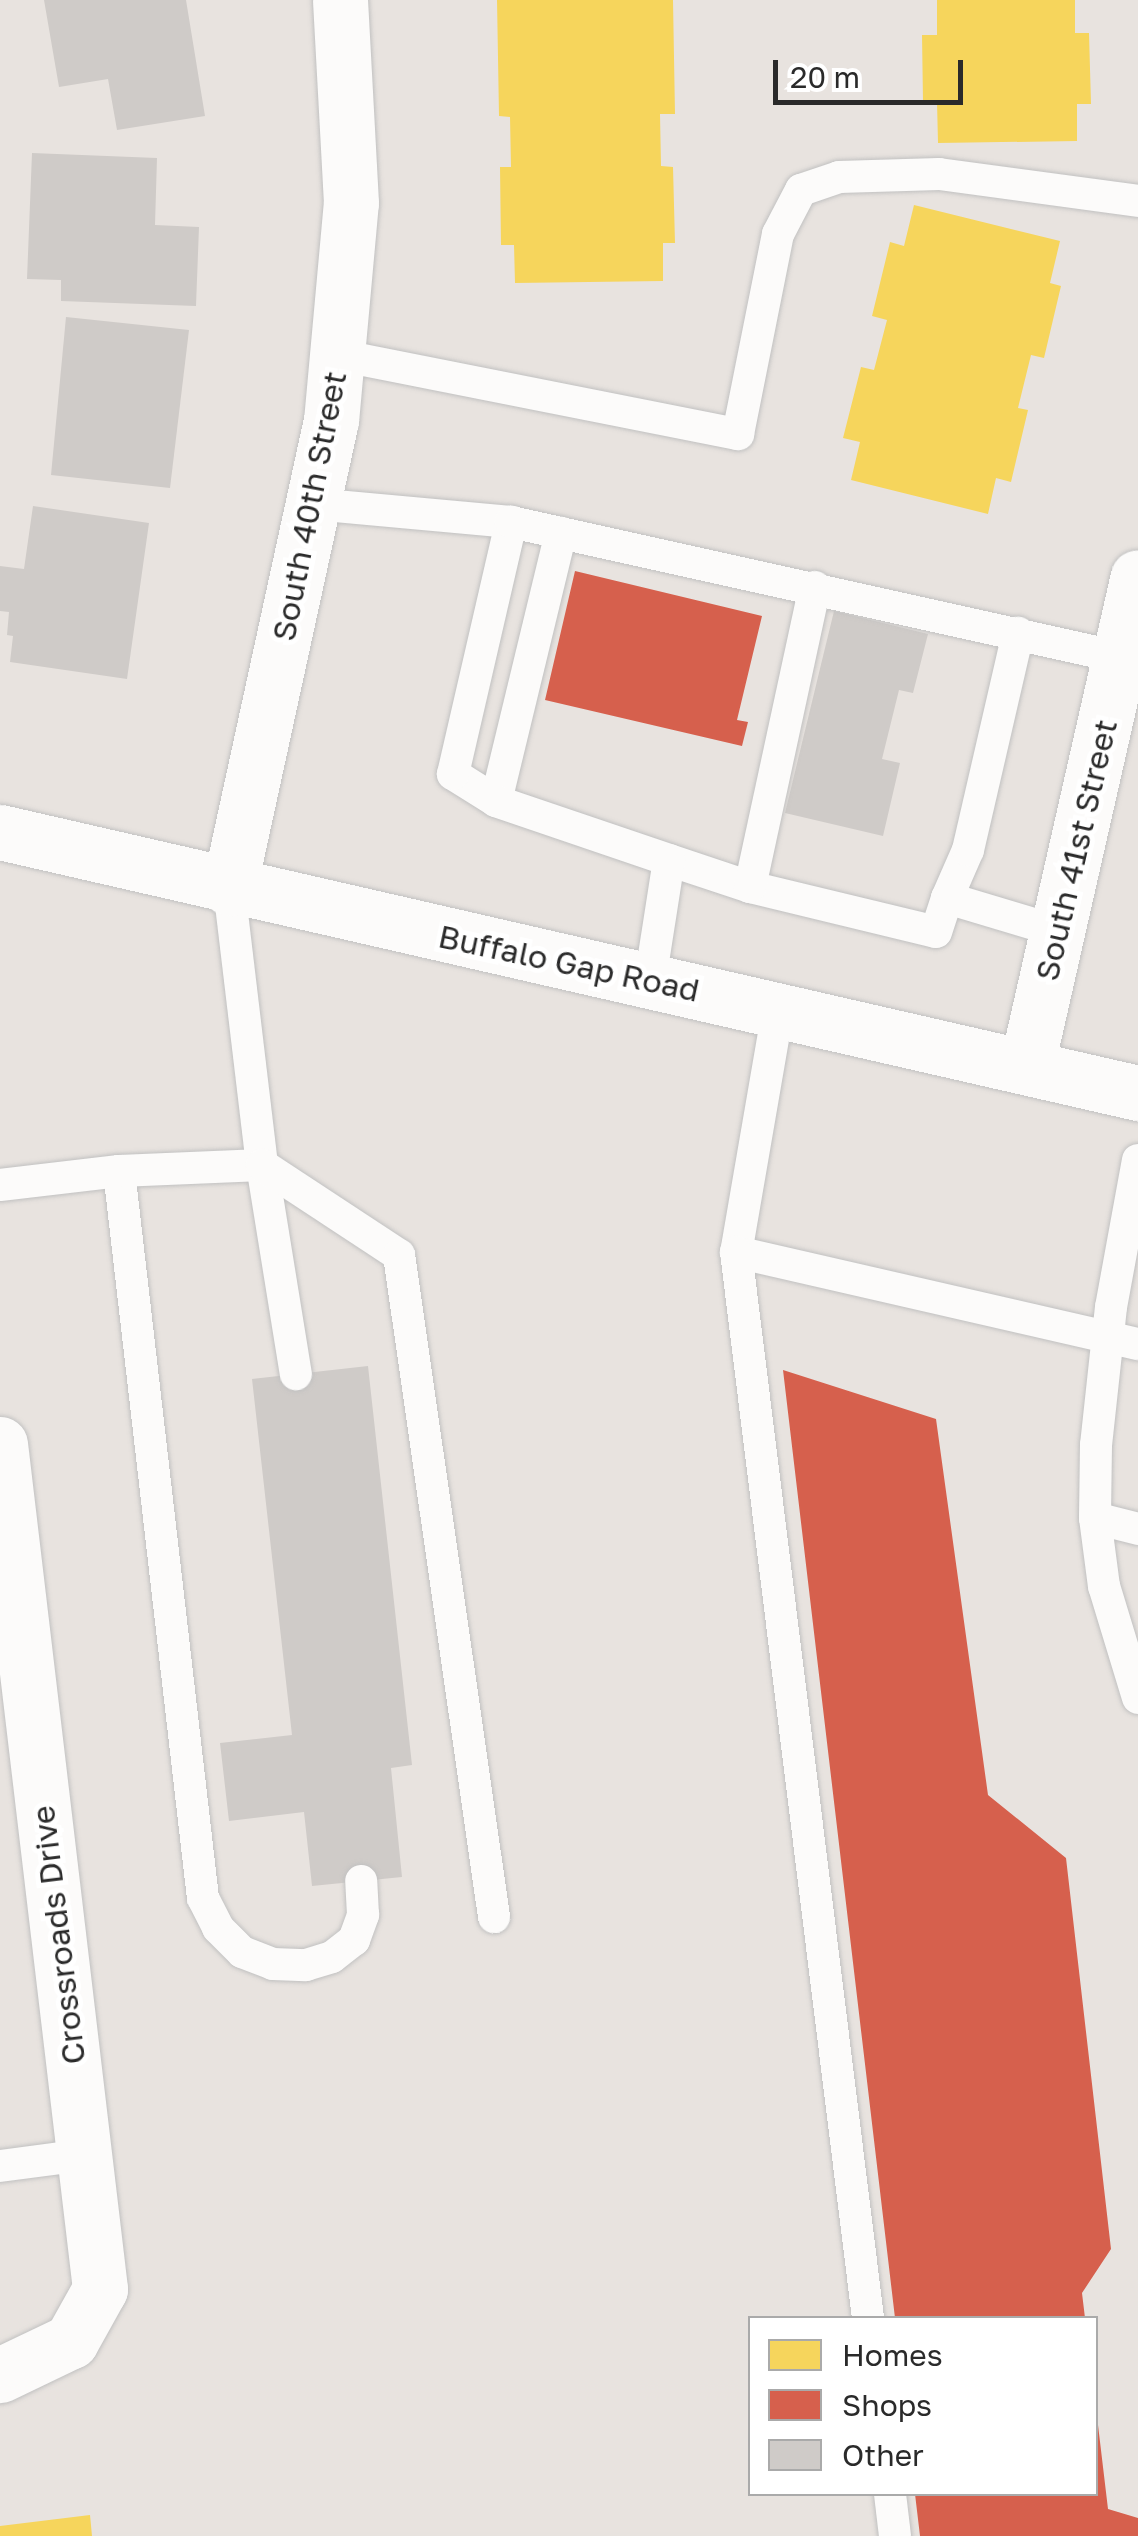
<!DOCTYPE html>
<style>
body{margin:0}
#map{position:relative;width:1138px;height:2536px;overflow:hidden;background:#e8e3df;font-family:"Golos Text",sans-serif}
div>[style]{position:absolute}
.homes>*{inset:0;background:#f6d55c}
.shops>*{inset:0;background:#d6604d}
.building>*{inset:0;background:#cfcbc8}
.roads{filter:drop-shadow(0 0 2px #c1c1c1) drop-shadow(0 0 2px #c1c1c1)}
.service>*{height:32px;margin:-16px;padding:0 16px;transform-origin:16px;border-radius:16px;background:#fcfbfa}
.minor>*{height:55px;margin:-27.5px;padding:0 27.5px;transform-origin:27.5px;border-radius:27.5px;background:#fcfbfa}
.secondary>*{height:55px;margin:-27.5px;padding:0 27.5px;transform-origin:27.5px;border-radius:27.5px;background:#fcfbfa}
span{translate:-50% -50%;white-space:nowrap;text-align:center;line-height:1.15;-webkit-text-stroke:10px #fff;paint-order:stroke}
.street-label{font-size:32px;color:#2a2a2a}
.legend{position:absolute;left:748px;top:2316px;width:350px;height:180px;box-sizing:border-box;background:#fff;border:2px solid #aaa;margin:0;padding:12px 18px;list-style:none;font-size:30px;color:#2a2a2a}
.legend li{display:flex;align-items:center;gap:20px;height:50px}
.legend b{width:50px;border:2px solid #aaa}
.scale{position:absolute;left:773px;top:60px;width:190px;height:45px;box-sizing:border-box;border:5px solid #2a2a2a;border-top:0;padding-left:12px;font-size:30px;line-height:35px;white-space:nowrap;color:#2a2a2a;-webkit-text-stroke:8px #fff;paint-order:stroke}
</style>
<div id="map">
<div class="homes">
<div style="clip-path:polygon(497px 0,673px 0,675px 114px,660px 114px,661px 166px,673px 167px,675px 243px,663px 243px,663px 281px,515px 283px,514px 245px,501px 245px,500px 167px,511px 167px,510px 117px,499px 116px)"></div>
<div style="clip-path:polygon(937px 0,1075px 0,1075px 33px,1089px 33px,1091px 104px,1077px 104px,1077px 141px,938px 143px,937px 102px,923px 102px,922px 35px,937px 35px)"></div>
<div style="clip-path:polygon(914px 205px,1060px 241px,1050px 283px,1061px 286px,1044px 358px,1031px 355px,1018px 408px,1028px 410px,1011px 482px,996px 478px,988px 514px,851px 480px,860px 442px,843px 438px,861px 367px,874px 370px,887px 320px,872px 316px,890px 242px,904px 246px)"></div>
<div style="clip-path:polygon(90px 2515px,92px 2536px,0 2536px,0 2526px)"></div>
</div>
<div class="shops">
<div style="clip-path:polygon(575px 571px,762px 616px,737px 720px,748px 722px,742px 746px,545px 700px)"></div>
<div style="clip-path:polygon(783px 1370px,936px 1419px,988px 1795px,1066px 1858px,1111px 2249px,1082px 2293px,1085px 2318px,895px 2318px)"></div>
<div style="clip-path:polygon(1098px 2425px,1108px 2509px,1138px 2518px,1138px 2536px,920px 2536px,915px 2494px,1096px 2494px)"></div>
</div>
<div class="building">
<div style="clip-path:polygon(44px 0,186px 0,205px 116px,117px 130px,108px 79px,59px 87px)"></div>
<div style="clip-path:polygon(32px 153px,157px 158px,155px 225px,199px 227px,196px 306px,61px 301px,61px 280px,27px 279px)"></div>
<div style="clip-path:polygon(66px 317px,189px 330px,170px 488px,51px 475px)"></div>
<div style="clip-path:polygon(33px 506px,149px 523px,127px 679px,10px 662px,13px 636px,7px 635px,9px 612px,0 611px,0 566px,24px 569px)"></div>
<div style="clip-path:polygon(834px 611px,928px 634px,913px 693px,899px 690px,882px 759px,900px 763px,883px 836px,785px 813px)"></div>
<div style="clip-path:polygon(368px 1366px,412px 1765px,391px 1768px,402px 1877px,312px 1886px,304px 1812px,229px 1821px,220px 1743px,292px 1735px,252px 1379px)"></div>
</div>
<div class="roads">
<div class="service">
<div style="left:338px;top:355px;width:408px;rotate:11.2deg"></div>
<div style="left:738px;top:434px;width:204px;rotate:-78.7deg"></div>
<div style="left:778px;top:234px;width:50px;rotate:-62.4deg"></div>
<div style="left:801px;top:190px;width:40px;rotate:-18.9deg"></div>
<div style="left:839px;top:177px;width:100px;rotate:-1.7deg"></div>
<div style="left:939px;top:174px;width:201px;rotate:7.7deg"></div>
<div style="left:313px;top:504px;width:199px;rotate:5.2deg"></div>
<div style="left:496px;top:801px;width:276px;rotate:-76.4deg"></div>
<div style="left:669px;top:860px;width:85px;rotate:18.4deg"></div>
<div style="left:750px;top:887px;width:191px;rotate:13.6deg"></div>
<div style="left:936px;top:932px;width:36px;rotate:-72deg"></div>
<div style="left:947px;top:898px;width:115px;rotate:16.7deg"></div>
<div style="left:750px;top:887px;width:307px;rotate:-77.8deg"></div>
<div style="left:229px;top:888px;width:279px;rotate:83.2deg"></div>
<div style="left:262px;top:1165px;width:212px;rotate:80.8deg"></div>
<div style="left:947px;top:898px;width:52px;rotate:-66.4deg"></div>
<div style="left:968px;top:850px;width:223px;rotate:-77deg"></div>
<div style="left:650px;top:981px;width:122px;rotate:-81.1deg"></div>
<div style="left:669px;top:860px;width:183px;rotate:-161.2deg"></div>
<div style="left:496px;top:801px;width:51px;rotate:-147.9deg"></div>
<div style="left:453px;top:774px;width:259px;rotate:-77deg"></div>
<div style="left:511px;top:522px;width:623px;rotate:12.52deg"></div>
<div style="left:778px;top:1010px;width:246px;rotate:99.8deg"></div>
<div style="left:736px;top:1252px;width:412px;rotate:12.9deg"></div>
<div style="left:1138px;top:1160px;width:149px;rotate:100.4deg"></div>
<div style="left:1111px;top:1307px;width:139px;rotate:96.2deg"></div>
<div style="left:1096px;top:1445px;width:73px;rotate:90.8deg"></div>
<div style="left:1095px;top:1518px;width:69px;rotate:82.5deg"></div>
<div style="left:1104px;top:1586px;width:117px;rotate:73.1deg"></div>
<div style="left:119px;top:1171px;width:732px;rotate:83.41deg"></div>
<div style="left:203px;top:1898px;width:34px;rotate:63deg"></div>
<div style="left:218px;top:1928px;width:34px;rotate:45deg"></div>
<div style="left:242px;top:1952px;width:33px;rotate:21deg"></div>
<div style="left:273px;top:1964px;width:33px;rotate:2deg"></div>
<div style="left:306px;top:1965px;width:27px;rotate:-17deg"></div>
<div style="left:332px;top:1957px;width:28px;rotate:-38deg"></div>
<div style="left:354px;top:1940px;width:27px;rotate:-70deg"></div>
<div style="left:363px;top:1915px;width:34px;rotate:-93deg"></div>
<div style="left:0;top:1185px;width:120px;rotate:-6.7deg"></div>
<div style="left:119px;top:1171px;width:143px;rotate:-2.4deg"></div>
<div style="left:262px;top:1165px;width:164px;rotate:33.3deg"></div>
<div style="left:399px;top:1255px;width:669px;rotate:81.83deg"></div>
<div style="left:736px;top:1252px;width:1074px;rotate:82.94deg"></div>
<div style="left:1095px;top:1518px;width:44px;rotate:14.3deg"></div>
<div style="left:0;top:2166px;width:85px;rotate:-7.5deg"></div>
<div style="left:890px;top:2494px;width:42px;rotate:83.2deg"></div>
</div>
<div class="minor">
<div style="left:229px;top:888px;width:478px;rotate:-77.7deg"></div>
<div style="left:331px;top:421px;width:219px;rotate:-84.8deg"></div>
<div style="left:351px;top:203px;width:203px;rotate:-93.1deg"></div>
<div style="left:1027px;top:1064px;width:499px;rotate:-77.2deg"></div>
<div style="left:0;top:1444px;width:851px;rotate:83.25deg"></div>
<div style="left:100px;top:2289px;width:60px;rotate:119.1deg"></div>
<div style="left:71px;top:2341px;width:79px;rotate:154.4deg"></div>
</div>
<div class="secondary">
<div style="left:0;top:832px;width:1168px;rotate:12.92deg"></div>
</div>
</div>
<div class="street-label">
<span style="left:309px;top:506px;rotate:-79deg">South 40th Street</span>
<span style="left:1076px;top:850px;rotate:-77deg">South 41st Street</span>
<span style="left:569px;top:963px;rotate:12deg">Buffalo Gap Road</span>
<span style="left:58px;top:1935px;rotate:-97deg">Crossroads Drive</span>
</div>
<ul class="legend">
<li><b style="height:28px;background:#f6d55c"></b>Homes</li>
<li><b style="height:28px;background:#d6604d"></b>Shops</li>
<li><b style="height:28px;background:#cfcbc8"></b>Other</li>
</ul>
<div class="scale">20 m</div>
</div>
